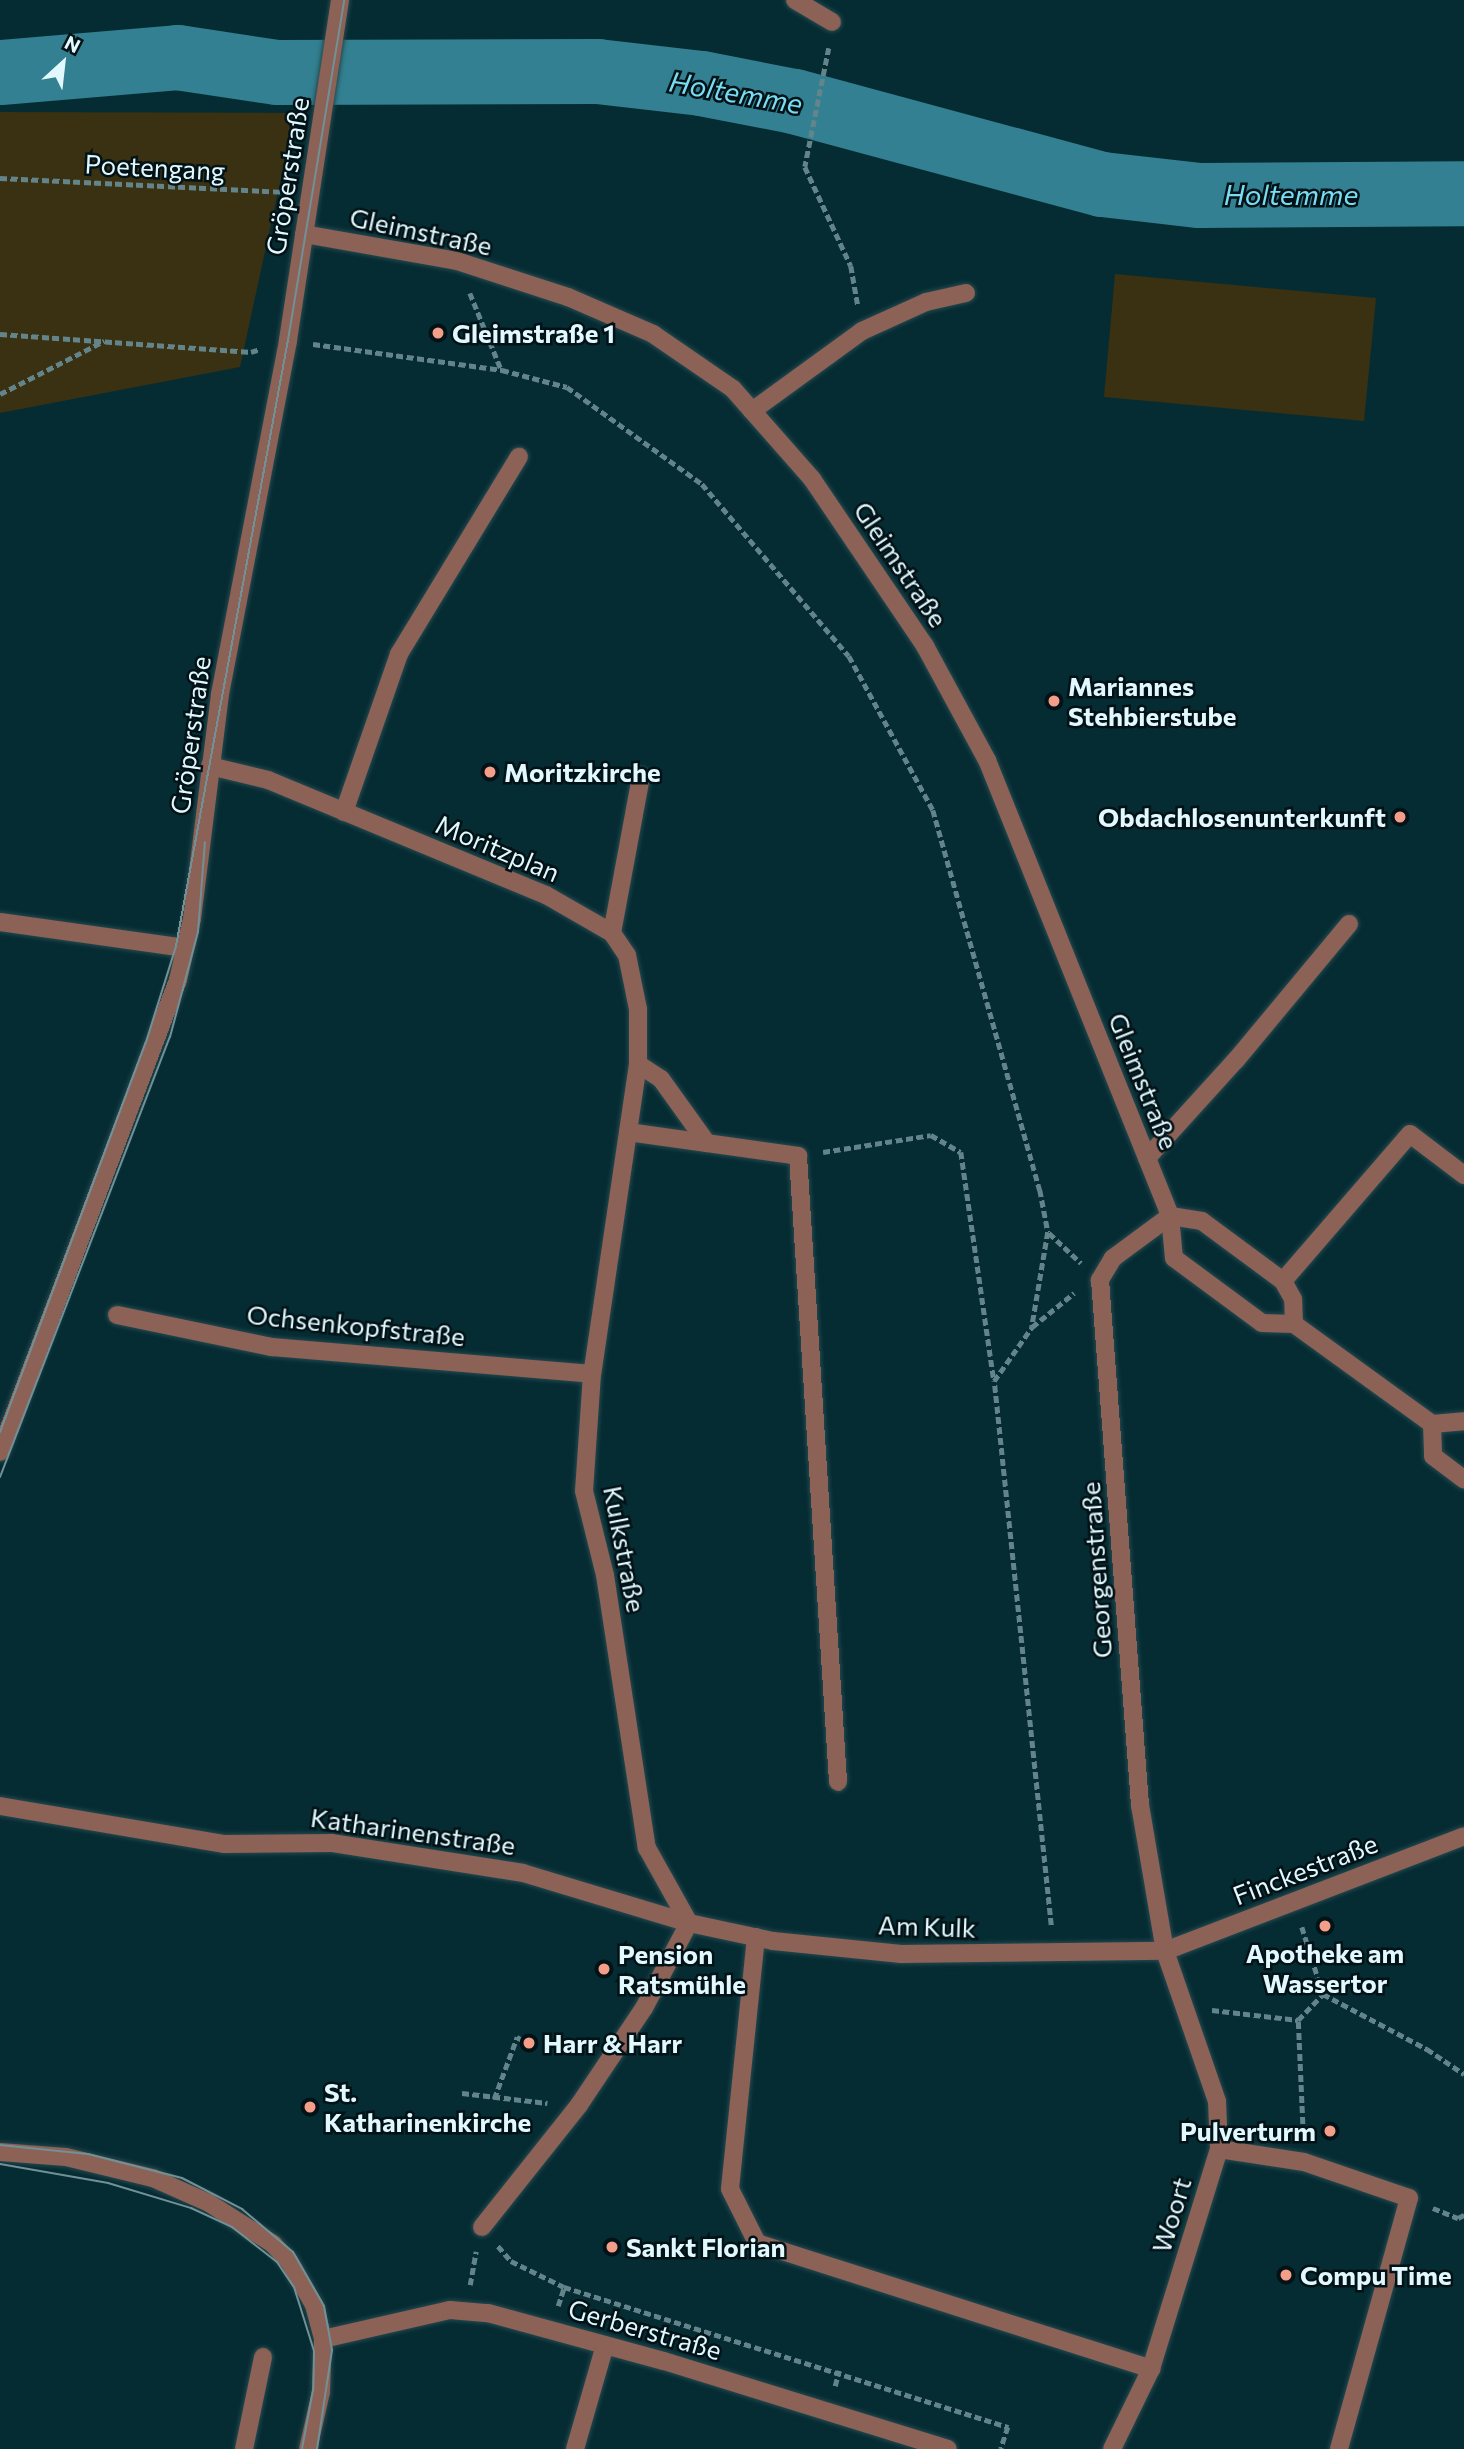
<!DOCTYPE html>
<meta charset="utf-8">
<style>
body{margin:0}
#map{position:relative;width:1464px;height:2449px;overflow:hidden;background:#062c33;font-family:Commissioner,sans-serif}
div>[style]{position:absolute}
.green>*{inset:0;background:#393111}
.river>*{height:65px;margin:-32.5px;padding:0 32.5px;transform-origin:32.5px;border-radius:32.5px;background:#328091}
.path>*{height:4.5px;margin-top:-2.25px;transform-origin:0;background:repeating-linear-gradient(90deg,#64848b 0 7px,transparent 0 10.5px)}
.roads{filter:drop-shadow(0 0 2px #25494f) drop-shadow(0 0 2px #25494f)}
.service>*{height:18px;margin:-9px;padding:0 9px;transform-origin:9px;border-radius:9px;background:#8c6156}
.pedestrian>*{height:18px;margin:-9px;padding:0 9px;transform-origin:9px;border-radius:9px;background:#8c6156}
.minor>*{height:18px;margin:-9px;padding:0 9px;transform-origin:9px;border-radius:9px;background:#8c6156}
.tertiary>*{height:18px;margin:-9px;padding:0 9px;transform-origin:9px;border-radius:9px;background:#8c6156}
.tram>*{height:2px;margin:-1px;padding:0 1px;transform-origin:1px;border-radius:1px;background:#719197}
.dots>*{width:19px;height:19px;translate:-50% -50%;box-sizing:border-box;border:4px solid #021216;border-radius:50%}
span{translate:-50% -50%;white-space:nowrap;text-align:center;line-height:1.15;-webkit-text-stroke:5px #021216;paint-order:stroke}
.street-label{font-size:26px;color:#e0f8fe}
.poi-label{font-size:26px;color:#e0f8fe;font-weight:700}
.left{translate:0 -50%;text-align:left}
.right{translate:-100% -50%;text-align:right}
.water-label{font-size:28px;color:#7adcf3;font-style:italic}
.north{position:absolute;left:28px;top:28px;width:70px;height:70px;-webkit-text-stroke:5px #021216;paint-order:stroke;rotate:27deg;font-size:19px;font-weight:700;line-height:28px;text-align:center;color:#e0f8fe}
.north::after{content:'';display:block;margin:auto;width:24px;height:32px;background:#e0f8fe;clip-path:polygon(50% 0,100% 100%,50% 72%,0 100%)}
</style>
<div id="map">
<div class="green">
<div style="clip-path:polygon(0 112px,295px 113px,240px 367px,0 413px)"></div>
<div style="clip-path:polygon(1115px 274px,1376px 298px,1364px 421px,1104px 397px)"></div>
</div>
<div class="river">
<div style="left:0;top:72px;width:178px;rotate:-4.8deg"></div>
<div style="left:177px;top:57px;width:100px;rotate:8.6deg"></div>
<div style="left:276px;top:72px;width:321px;rotate:-0.2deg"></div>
<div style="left:597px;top:71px;width:105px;rotate:6.6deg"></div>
<div style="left:701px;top:83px;width:95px;rotate:11deg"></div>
<div style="left:794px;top:101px;width:319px;rotate:15.1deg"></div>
<div style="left:1102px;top:184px;width:98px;rotate:6.5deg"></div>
<div style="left:1199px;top:195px;width:265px;rotate:-0.4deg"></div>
</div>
<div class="path">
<div style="left:829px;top:48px;width:121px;rotate:101.4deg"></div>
<div style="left:805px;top:167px;width:109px;rotate:65.1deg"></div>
<div style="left:851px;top:266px;width:41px;rotate:80.1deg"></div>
<div style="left:0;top:178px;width:284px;rotate:2.8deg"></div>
<div style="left:470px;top:293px;width:82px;rotate:67.8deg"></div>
<div style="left:0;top:334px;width:252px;rotate:4.1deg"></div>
<div style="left:251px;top:352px;width:9px;rotate:-18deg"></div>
<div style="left:313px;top:344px;width:191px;rotate:7.8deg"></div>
<div style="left:502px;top:370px;width:67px;rotate:14.7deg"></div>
<div style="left:567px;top:387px;width:166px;rotate:35.7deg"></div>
<div style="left:702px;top:484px;width:226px;rotate:49.5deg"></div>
<div style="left:849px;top:656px;width:175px;rotate:61.4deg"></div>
<div style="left:933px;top:810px;width:395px;rotate:74.3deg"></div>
<div style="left:1040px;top:1190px;width:43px;rotate:79.2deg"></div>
<div style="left:1048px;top:1232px;width:96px;rotate:99.6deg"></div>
<div style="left:0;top:394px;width:117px;rotate:-27deg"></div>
<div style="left:823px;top:1152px;width:109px;rotate:-8.9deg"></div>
<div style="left:931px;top:1135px;width:34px;rotate:30deg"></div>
<div style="left:961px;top:1152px;width:231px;rotate:81.8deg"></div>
<div style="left:1049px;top:1233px;width:44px;rotate:43.2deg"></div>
<div style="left:1051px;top:1925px;width:547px;rotate:-95.98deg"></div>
<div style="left:994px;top:1381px;width:66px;rotate:-54.9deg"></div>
<div style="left:1032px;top:1327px;width:54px;rotate:-39deg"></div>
<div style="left:1302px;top:1927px;width:70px;rotate:72.6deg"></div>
<div style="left:1323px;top:1994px;width:118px;rotate:27.9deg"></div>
<div style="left:1427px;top:2049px;width:45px;rotate:34deg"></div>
<div style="left:1212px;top:2010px;width:87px;rotate:6.6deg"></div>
<div style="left:462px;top:2093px;width:86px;rotate:6.7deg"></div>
<div style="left:494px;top:2099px;width:66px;rotate:-69.6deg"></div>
<div style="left:517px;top:2037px;width:6px;rotate:31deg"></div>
<div style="left:1303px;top:2134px;width:114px;rotate:-92.5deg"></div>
<div style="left:1298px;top:2020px;width:36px;rotate:-46deg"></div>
<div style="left:1433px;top:2208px;width:27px;rotate:22deg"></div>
<div style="left:1458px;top:2218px;width:7px;rotate:-27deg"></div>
<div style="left:498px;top:2246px;width:20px;rotate:49deg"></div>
<div style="left:511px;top:2261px;width:59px;rotate:26.1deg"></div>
<div style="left:564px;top:2287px;width:466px;rotate:17.5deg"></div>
<div style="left:1008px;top:2427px;width:23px;rotate:108deg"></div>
<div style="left:470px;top:2285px;width:34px;rotate:-80deg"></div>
<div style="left:558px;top:2306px;width:20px;rotate:-72deg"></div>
<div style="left:835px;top:2386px;width:16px;rotate:-76deg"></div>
</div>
<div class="roads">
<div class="service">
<div style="left:795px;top:0;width:43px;rotate:30.7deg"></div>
<div style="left:752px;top:411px;width:136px;rotate:-36deg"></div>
<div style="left:862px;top:331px;width:70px;rotate:-24.4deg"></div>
<div style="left:926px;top:302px;width:41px;rotate:-12.7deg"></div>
<div style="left:344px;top:812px;width:167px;rotate:-70.8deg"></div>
<div style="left:399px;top:654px;width:231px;rotate:-58.7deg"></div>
<div style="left:612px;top:933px;width:159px;rotate:-79.5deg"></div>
<div style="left:798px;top:1156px;width:627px;rotate:86.34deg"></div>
<div style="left:1147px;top:1158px;width:132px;rotate:-47.8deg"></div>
<div style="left:1236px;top:1060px;width:177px;rotate:-50.3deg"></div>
<div style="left:1283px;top:1281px;width:194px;rotate:-49.2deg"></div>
<div style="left:1410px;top:1134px;width:68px;rotate:37.2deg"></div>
<div style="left:756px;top:1937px;width:253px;rotate:95.9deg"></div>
<div style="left:730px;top:2189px;width:60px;rotate:63.4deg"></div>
<div style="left:757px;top:2243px;width:414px;rotate:17.7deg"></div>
<div style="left:1219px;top:2149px;width:86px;rotate:8.7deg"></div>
<div style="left:1304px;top:2162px;width:111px;rotate:18.9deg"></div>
<div style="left:1409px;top:2198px;width:261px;rotate:105.6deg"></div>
<div style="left:244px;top:2449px;width:94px;rotate:-78.3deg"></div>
</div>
<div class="pedestrian">
<div style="left:482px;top:2227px;width:156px;rotate:-51.5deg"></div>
<div style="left:579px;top:2105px;width:117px;rotate:-56.2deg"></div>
<div style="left:644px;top:2008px;width:96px;rotate:-62.1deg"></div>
</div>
<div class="minor">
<div style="left:304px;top:234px;width:155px;rotate:10deg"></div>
<div style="left:457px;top:261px;width:117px;rotate:18deg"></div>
<div style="left:568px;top:297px;width:93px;rotate:23.5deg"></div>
<div style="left:653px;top:334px;width:97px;rotate:34.5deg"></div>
<div style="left:733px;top:389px;width:120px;rotate:48.7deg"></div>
<div style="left:812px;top:479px;width:202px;rotate:55.9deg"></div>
<div style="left:925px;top:646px;width:130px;rotate:61.5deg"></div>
<div style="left:987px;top:760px;width:491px;rotate:68.1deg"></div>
<div style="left:1170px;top:1216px;width:71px;rotate:143.6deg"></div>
<div style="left:1113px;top:1258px;width:26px;rotate:121deg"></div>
<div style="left:1100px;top:1280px;width:527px;rotate:85.64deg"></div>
<div style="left:1140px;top:1805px;width:148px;rotate:80.3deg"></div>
<div style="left:1165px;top:1951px;width:159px;rotate:70.9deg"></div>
<div style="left:1217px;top:2101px;width:48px;rotate:87.6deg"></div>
<div style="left:1219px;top:2149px;width:230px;rotate:107.2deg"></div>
<div style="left:1151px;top:2369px;width:89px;rotate:116deg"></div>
<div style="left:210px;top:766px;width:60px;rotate:13.6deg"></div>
<div style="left:268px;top:780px;width:301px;rotate:22.5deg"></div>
<div style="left:546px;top:895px;width:76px;rotate:29.9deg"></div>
<div style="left:612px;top:933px;width:27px;rotate:56deg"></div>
<div style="left:627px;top:955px;width:55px;rotate:78.5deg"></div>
<div style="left:638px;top:1009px;width:55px;rotate:90deg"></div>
<div style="left:638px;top:1064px;width:313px;rotate:98.4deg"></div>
<div style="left:592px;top:1374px;width:117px;rotate:93.9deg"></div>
<div style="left:584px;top:1491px;width:87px;rotate:76deg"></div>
<div style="left:605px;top:1575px;width:276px;rotate:81.3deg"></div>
<div style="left:647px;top:1848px;width:86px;rotate:60.8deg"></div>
<div style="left:0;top:922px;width:187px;rotate:8deg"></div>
<div style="left:638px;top:1064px;width:27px;rotate:33deg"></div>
<div style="left:661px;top:1079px;width:79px;rotate:54.3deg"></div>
<div style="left:628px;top:1132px;width:172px;rotate:8deg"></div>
<div style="left:117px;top:1315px;width:158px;rotate:11.7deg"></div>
<div style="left:272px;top:1347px;width:321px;rotate:4.8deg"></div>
<div style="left:1294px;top:1324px;width:25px;rotate:-92deg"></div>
<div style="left:1293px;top:1299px;width:21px;rotate:-119deg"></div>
<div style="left:1283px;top:1281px;width:101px;rotate:-143.5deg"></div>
<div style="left:1202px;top:1221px;width:32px;rotate:-171deg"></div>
<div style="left:1170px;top:1216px;width:42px;rotate:84.6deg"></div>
<div style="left:1174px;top:1258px;width:109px;rotate:36.5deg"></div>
<div style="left:1262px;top:1323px;width:32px;rotate:2deg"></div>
<div style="left:1294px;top:1324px;width:170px;rotate:35.9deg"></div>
<div style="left:1432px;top:1424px;width:32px;rotate:-5deg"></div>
<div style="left:1432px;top:1424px;width:32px;rotate:88deg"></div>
<div style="left:1433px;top:1456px;width:39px;rotate:37deg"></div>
<div style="left:0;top:1452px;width:504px;rotate:-69.34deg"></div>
<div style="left:178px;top:980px;width:63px;rotate:-77.1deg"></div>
<div style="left:192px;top:919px;width:227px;rotate:-82.9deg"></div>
<div style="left:220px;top:694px;width:360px;rotate:-79.1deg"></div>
<div style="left:288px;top:340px;width:344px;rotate:-81.3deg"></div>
<div style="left:0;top:1806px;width:228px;rotate:9.6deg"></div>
<div style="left:225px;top:1844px;width:107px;rotate:-0.5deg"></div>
<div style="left:332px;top:1843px;width:193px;rotate:8.9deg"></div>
<div style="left:523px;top:1873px;width:173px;rotate:16.8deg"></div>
<div style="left:689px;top:1923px;width:86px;rotate:12.1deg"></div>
<div style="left:773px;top:1941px;width:129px;rotate:5.8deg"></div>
<div style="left:901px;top:1954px;width:264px;rotate:-0.7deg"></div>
<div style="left:1165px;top:1951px;width:320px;rotate:-21deg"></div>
<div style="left:323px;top:2339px;width:130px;rotate:-12.9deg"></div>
<div style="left:450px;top:2310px;width:38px;rotate:5deg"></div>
<div style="left:488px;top:2313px;width:182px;rotate:15.3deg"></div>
<div style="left:664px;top:2361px;width:297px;rotate:17.2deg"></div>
<div style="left:575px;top:2449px;width:108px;rotate:-73.9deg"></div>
</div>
<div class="tertiary">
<div style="left:0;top:2152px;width:66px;rotate:4.3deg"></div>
<div style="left:66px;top:2157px;width:89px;rotate:13.6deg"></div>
<div style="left:153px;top:2178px;width:61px;rotate:24.1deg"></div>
<div style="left:209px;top:2203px;width:76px;rotate:32.6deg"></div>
<div style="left:273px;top:2244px;width:23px;rotate:47deg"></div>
<div style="left:289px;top:2261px;width:51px;rotate:60.4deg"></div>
<div style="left:314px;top:2305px;width:35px;rotate:75deg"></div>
<div style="left:323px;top:2339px;width:53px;rotate:92.2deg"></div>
<div style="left:321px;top:2392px;width:58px;rotate:102.8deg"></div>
</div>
</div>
<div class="tram">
<div style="left:0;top:1432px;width:416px;rotate:-69.5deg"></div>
<div style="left:146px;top:1042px;width:101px;rotate:-72.6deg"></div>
<div style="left:176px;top:946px;width:616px;rotate:-79.53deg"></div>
<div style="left:288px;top:340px;width:345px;rotate:-80.6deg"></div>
<div style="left:0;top:1477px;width:472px;rotate:-68.9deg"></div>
<div style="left:170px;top:1037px;width:109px;rotate:-75.1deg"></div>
<div style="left:198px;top:932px;width:90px;rotate:-85.6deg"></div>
<div style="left:0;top:2145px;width:88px;rotate:5.8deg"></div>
<div style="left:88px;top:2154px;width:97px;rotate:14.3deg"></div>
<div style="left:182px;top:2178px;width:68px;rotate:27.3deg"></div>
<div style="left:242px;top:2209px;width:67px;rotate:40.1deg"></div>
<div style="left:293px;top:2252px;width:62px;rotate:60.1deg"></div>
<div style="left:324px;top:2306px;width:45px;rotate:79.7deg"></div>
<div style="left:332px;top:2350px;width:100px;rotate:98.6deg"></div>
<div style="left:0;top:2164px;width:110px;rotate:10deg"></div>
<div style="left:108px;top:2183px;width:87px;rotate:16.8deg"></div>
<div style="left:191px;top:2208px;width:45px;rotate:24.9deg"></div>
<div style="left:232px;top:2227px;width:57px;rotate:37.9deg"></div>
<div style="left:277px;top:2262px;width:30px;rotate:56deg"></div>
<div style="left:294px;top:2287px;width:67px;rotate:72.6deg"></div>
<div style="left:314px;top:2351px;width:39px;rotate:91deg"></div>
<div style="left:313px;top:2390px;width:60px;rotate:100.6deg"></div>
</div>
<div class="dots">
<div style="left:438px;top:333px;background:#f49e89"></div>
<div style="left:1054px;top:701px;background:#f49e89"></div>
<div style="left:490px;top:772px;background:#f49e89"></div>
<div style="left:1400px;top:817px;background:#f49e89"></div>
<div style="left:1325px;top:1926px;background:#f49e89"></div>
<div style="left:604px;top:1969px;background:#f49e89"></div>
<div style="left:529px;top:2043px;background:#f49e89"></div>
<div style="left:310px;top:2107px;background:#f49e89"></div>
<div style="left:1330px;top:2131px;background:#f49e89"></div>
<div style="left:612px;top:2247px;background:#f49e89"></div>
<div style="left:1286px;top:2275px;background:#f49e89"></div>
</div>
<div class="street-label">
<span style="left:155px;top:167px;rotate:3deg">Poetengang</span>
<span style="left:287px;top:176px;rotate:-81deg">Gröperstraße</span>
<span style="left:421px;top:231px;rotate:12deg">Gleimstraße</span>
<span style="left:901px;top:564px;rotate:56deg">Gleimstraße</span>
<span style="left:190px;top:735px;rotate:-82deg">Gröperstraße</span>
<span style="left:498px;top:848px;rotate:23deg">Moritzplan</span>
<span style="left:1144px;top:1081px;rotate:68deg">Gleimstraße</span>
<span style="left:356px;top:1325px;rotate:6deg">Ochsenkopfstraße</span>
<span style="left:625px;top:1549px;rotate:79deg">Kulkstraße</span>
<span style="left:1096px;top:1570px;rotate:-94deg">Georgenstraße</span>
<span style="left:413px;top:1831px;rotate:8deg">Katharinenstraße</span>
<span style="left:1305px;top:1869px;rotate:-21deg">Finckestraße</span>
<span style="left:927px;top:1926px;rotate:2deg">Am Kulk</span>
<span style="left:1171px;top:2215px;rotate:-73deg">Woort</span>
<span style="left:645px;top:2329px;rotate:16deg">Gerberstraße</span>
</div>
<div class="poi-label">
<span class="left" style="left:452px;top:333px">Gleimstraße 1</span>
<span class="left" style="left:1068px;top:701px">Mariannes<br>Stehbierstube</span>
<span class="left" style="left:504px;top:772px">Moritzkirche</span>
<span class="right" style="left:1386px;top:817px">Obdachlosenunterkunft</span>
<span style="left:1325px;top:1968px">Apotheke am<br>Wassertor</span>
<span class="left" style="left:618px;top:1969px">Pension<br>Ratsmühle</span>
<span class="left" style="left:543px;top:2043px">Harr &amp; Harr</span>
<span class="left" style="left:324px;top:2107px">St.<br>Katharinenkirche</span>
<span class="right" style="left:1316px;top:2131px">Pulverturm</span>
<span class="left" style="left:626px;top:2247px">Sankt Florian</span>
<span class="left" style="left:1300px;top:2275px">Compu Time</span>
</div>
<div class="water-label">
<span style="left:736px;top:92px;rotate:10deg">Holtemme</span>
<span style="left:1291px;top:194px">Holtemme</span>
</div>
<div class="north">N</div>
</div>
